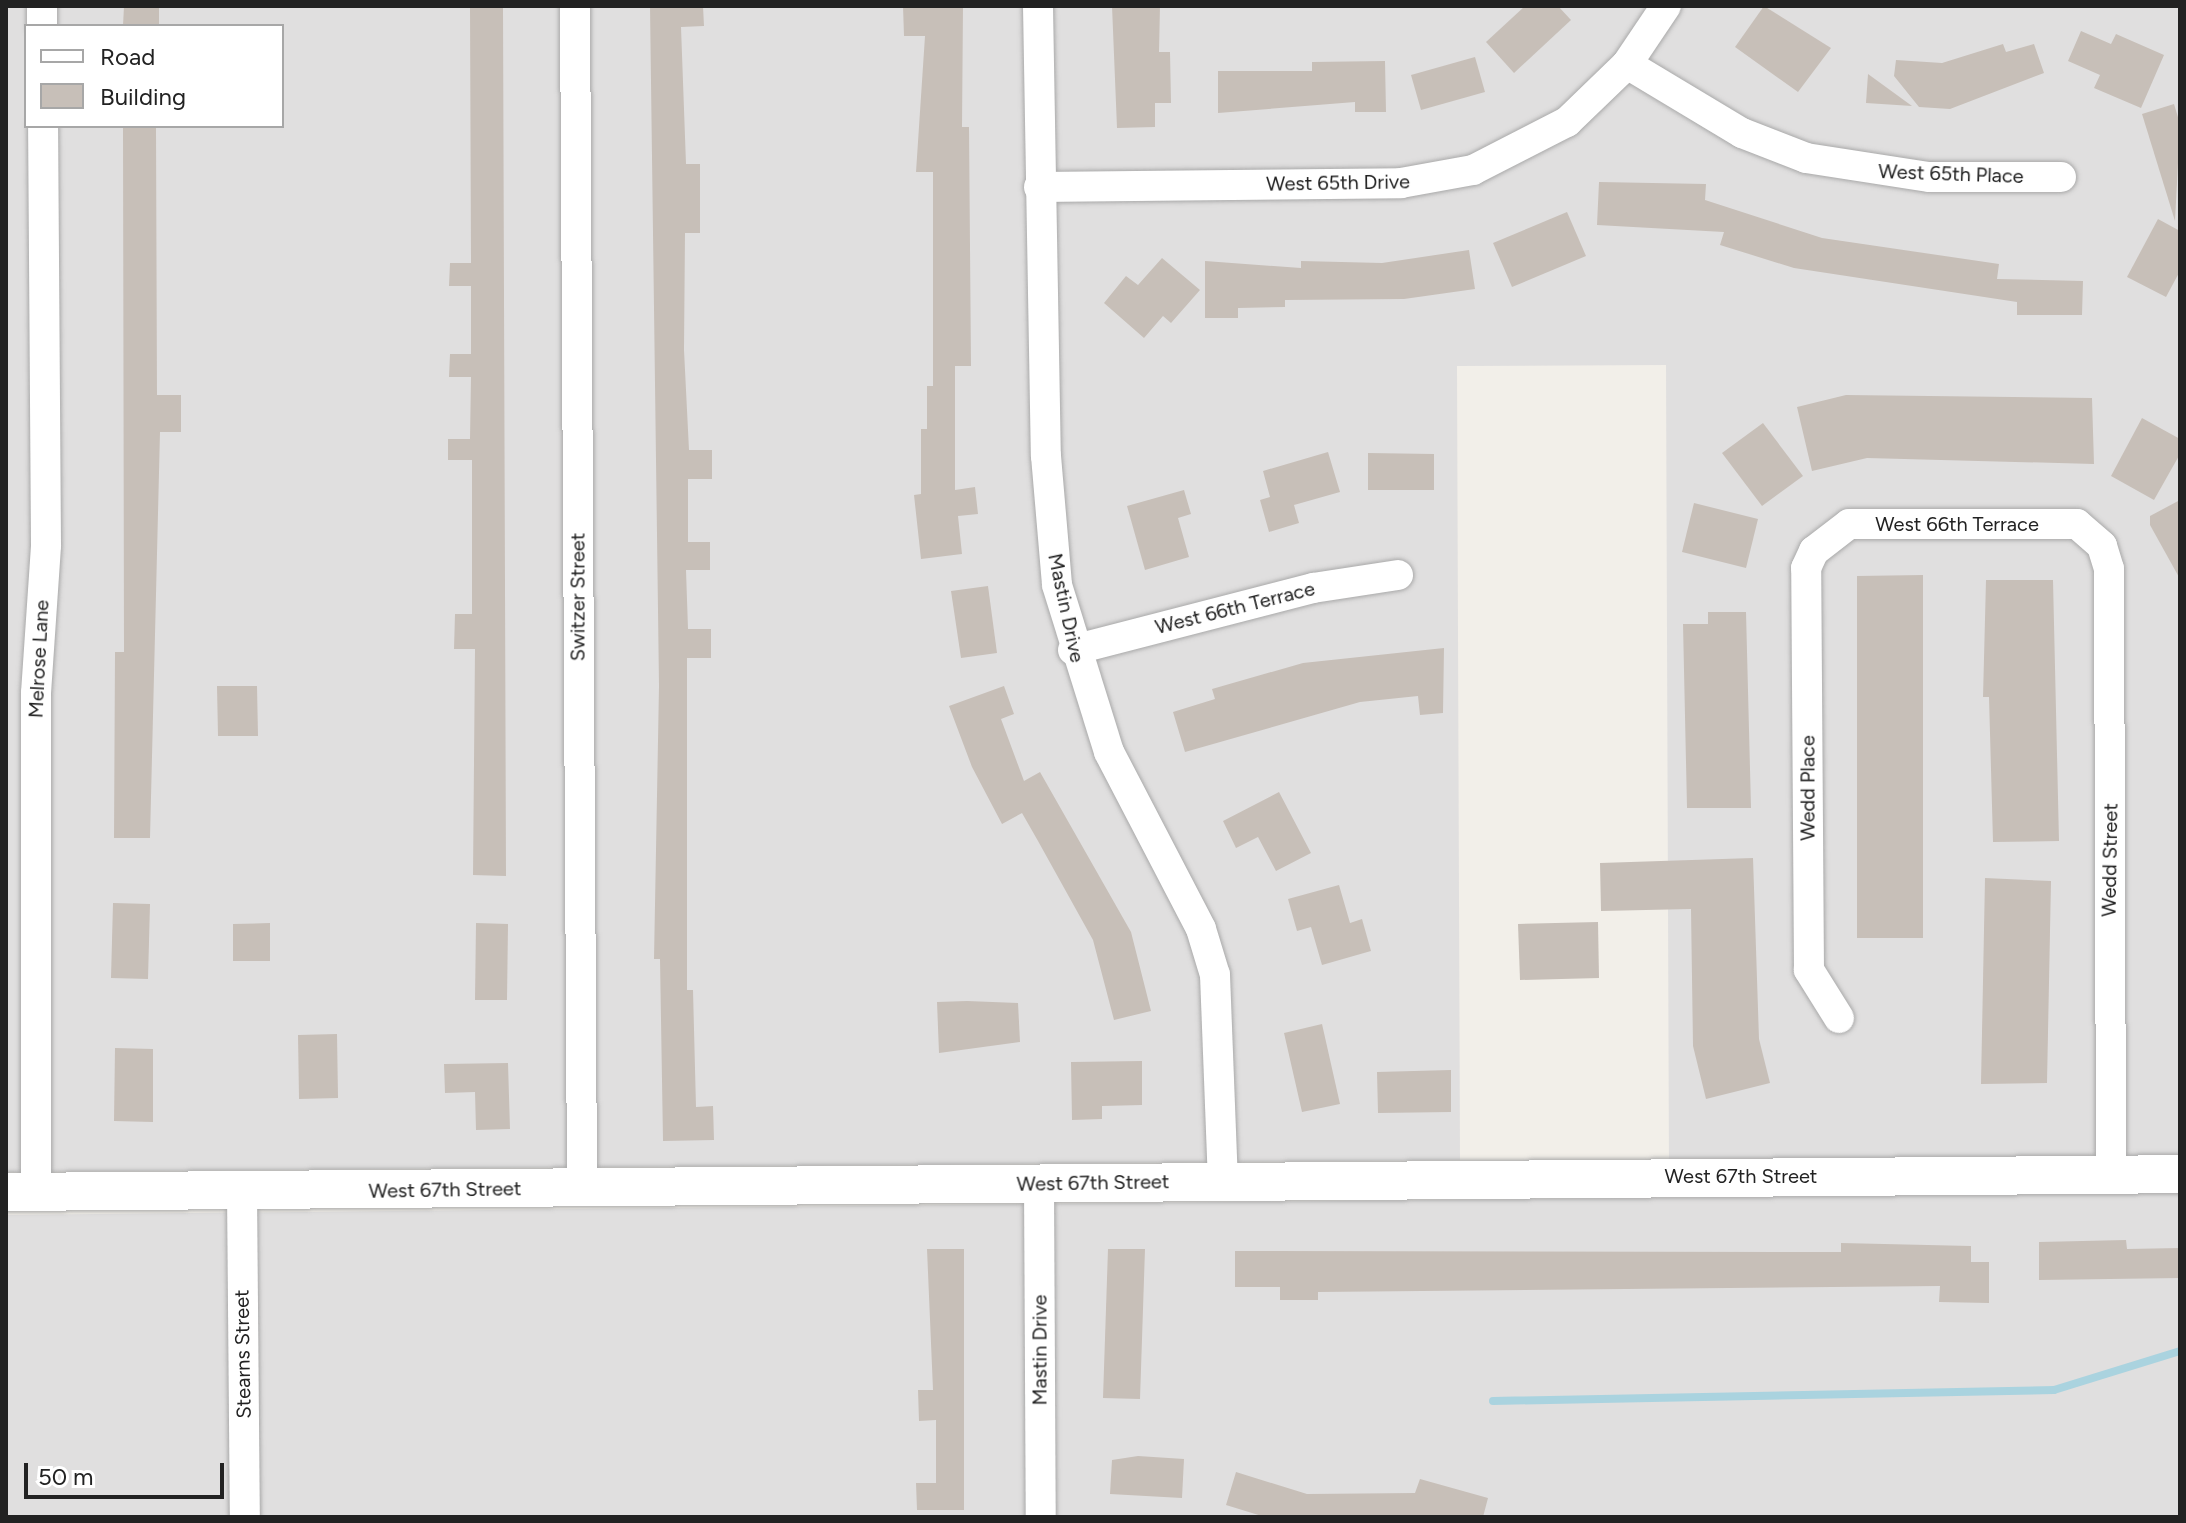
<!DOCTYPE html>
<style>
body{margin:0}
#map{position:relative;width:2186px;height:1523px;overflow:hidden;background:#f2efe9;font-family:Figtree,sans-serif}
div>[style]{position:absolute}
.residential>*{inset:0;background:#e0dfdf}
.stream>*{height:8px;margin:-4px;padding:0 4px;transform-origin:4px;border-radius:4px;background:#aad3df}
.building>*{inset:0;background:#c7bfb8}
.roads{filter:drop-shadow(0 0 2px #a9a9a9) drop-shadow(0 0 2px #a9a9a9)}
.minor>*{height:30px;margin:-15px;padding:0 15px;transform-origin:15px;border-radius:15px;background:#fff}
.tertiary>*{height:38px;margin:-19px;padding:0 19px;transform-origin:19px;border-radius:19px;background:#fff}
span{translate:-50% -50%;white-space:nowrap;text-align:center;line-height:1.15;-webkit-text-stroke:6px #fff;paint-order:stroke}
.street-label{font-size:20px;color:#222}
.frame{position:absolute;inset:0;border:8px solid #222;pointer-events:none}
.legend{position:absolute;left:24px;top:24px;width:260px;height:104px;box-sizing:border-box;background:#fff;border:2px solid #a7a7a7;margin:0;padding:10px 14px;list-style:none;font-size:24px;color:#222}
.legend li{display:flex;align-items:center;gap:16px;height:40px}
.legend b{width:40px;border:2px solid #a7a7a7}
.scale{position:absolute;left:24px;top:1463px;width:200px;height:36px;box-sizing:border-box;border:4px solid #222;border-top:0;padding-left:10px;font-size:24px;line-height:28px;white-space:nowrap;color:#222;-webkit-text-stroke:6px #fff;paint-order:stroke}
</style>
<div id="map">
<div class="residential">
<div style="clip-path:polygon(evenodd,6px 6px,2180px 6px,2180px 1173px,1669px 1177px,1666px 365px,1457px 366px,1460px 1160px,6px 1172px,6px 6px,26px 26px,282px 26px,282px 126px,26px 126px,26px 26px)"></div>
<div style="clip-path:polygon(2180px 1192px,2180px 1517px,6px 1517px,6px 1215px)"></div>
</div>
<div class="stream">
<div style="left:1493px;top:1401px;width:561px;rotate:-1.12deg"></div>
<div style="left:2054px;top:1390px;width:132px;rotate:-17.2deg"></div>
</div>
<div class="building">
<div style="clip-path:polygon(124px 6px,159px 6px,159px 26px,123px 26px)"></div>
<div style="clip-path:polygon(470px 6px,503px 6px,506px 876px,473px 875px,475px 649px,454px 649px,455px 614px,472px 614px,472px 460px,448px 460px,448px 439px,470px 439px,471px 377px,449px 377px,450px 354px,471px 354px,471px 286px,449px 286px,450px 263px,471px 263px)"></div>
<div style="clip-path:polygon(650px 6px,703px 6px,704px 26px,681px 27px,686px 164px,700px 164px,700px 233px,685px 233px,684px 350px,689px 450px,712px 450px,712px 479px,688px 479px,688px 542px,710px 542px,710px 570px,686px 570px,688px 629px,711px 629px,711px 658px,687px 658px,687px 990px,693px 990px,696px 1107px,713px 1106px,714px 1140px,663px 1141px,660px 959px,654px 959px,659px 686px)"></div>
<div style="clip-path:polygon(903px 6px,963px 6px,962px 127px,969px 127px,971px 366px,955px 366px,955px 490px,975px 487px,978px 514px,958px 516px,962px 554px,921px 559px,914px 495px,921px 494px,921px 429px,927px 429px,927px 386px,933px 386px,933px 172px,916px 172px,925px 36px,904px 36px)"></div>
<div style="clip-path:polygon(1112px 6px,1160px 6px,1159px 52px,1170px 52px,1171px 103px,1155px 103px,1155px 127px,1117px 128px)"></div>
<div style="clip-path:polygon(1525px 6px,1558px 6px,1571px 20px,1514px 73px,1486px 42px)"></div>
<div style="clip-path:polygon(1764px 6px,1831px 48px,1798px 92px,1735px 47px)"></div>
<div style="clip-path:polygon(2081px 31px,2111px 44px,2116px 34px,2164px 55px,2141px 108px,2094px 88px,2100px 75px,2068px 61px)"></div>
<div style="clip-path:polygon(2003px 44px,2006px 52px,2034px 44px,2044px 73px,1950px 109px,1919px 107px,1894px 76px,1896px 60px,1942px 63px)"></div>
<div style="clip-path:polygon(1475px 57px,1485px 92px,1421px 110px,1411px 75px)"></div>
<div style="clip-path:polygon(1385px 61px,1386px 112px,1355px 112px,1355px 102px,1218px 113px,1218px 71px,1312px 71px,1312px 62px)"></div>
<div style="clip-path:polygon(1868px 74px,1912px 106px,1866px 103px)"></div>
<div style="clip-path:polygon(2174px 104px,2180px 124px,2175px 221px,2142px 114px)"></div>
<div style="clip-path:polygon(123px 126px,156px 126px,157px 395px,181px 395px,181px 432px,160px 432px,150px 838px,114px 838px,115px 652px,124px 652px)"></div>
<div style="clip-path:polygon(1599px 182px,1706px 184px,1705px 200px,1822px 238px,1999px 264px,1997px 279px,2083px 281px,2082px 315px,2017px 315px,2017px 302px,1794px 268px,1720px 245px,1724px 232px,1597px 225px)"></div>
<div style="clip-path:polygon(1567px 212px,1586px 256px,1512px 287px,1493px 243px)"></div>
<div style="clip-path:polygon(2158px 219px,2180px 231px,2180px 271px,2166px 297px,2127px 277px)"></div>
<div style="clip-path:polygon(1469px 250px,1475px 289px,1404px 299px,1285px 300px,1285px 307px,1238px 308px,1238px 318px,1205px 318px,1205px 261px,1301px 268px,1301px 261px,1382px 263px)"></div>
<div style="clip-path:polygon(1162px 258px,1200px 290px,1171px 323px,1163px 316px,1144px 338px,1104px 303px,1126px 276px,1138px 285px)"></div>
<div style="clip-path:polygon(1846px 395px,2092px 398px,2094px 464px,1867px 458px,1812px 471px,1797px 407px)"></div>
<div style="clip-path:polygon(2142px 418px,2180px 439px,2180px 454px,2154px 500px,2111px 476px)"></div>
<div style="clip-path:polygon(1763px 423px,1803px 476px,1762px 506px,1722px 453px)"></div>
<div style="clip-path:polygon(1328px 452px,1340px 492px,1294px 505px,1299px 523px,1269px 532px,1260px 500px,1270px 497px,1263px 471px)"></div>
<div style="clip-path:polygon(1368px 453px,1434px 454px,1434px 490px,1368px 490px)"></div>
<div style="clip-path:polygon(1184px 490px,1191px 514px,1178px 518px,1189px 557px,1145px 570px,1127px 506px)"></div>
<div style="clip-path:polygon(2180px 500px,2180px 579px,2150px 525px,2150px 516px)"></div>
<div style="clip-path:polygon(1694px 503px,1758px 519px,1746px 568px,1682px 552px)"></div>
<div style="clip-path:polygon(1923px 575px,1923px 938px,1857px 938px,1857px 576px)"></div>
<div style="clip-path:polygon(1986px 580px,2053px 580px,2059px 841px,1993px 842px,1989px 697px,1983px 697px)"></div>
<div style="clip-path:polygon(988px 586px,997px 653px,961px 658px,951px 591px)"></div>
<div style="clip-path:polygon(1708px 612px,1746px 612px,1751px 808px,1687px 808px,1683px 624px,1708px 624px)"></div>
<div style="clip-path:polygon(1444px 648px,1443px 713px,1420px 715px,1418px 696px,1360px 702px,1185px 752px,1173px 712px,1215px 699px,1212px 689px,1303px 663px)"></div>
<div style="clip-path:polygon(217px 686px,257px 686px,258px 736px,218px 736px)"></div>
<div style="clip-path:polygon(1004px 686px,1014px 714px,1001px 719px,1024px 781px,1040px 772px,1131px 932px,1151px 1011px,1114px 1020px,1093px 940px,1038px 841px,1022px 813px,1002px 824px,972px 767px,949px 706px)"></div>
<div style="clip-path:polygon(1279px 792px,1311px 853px,1276px 871px,1258px 837px,1236px 848px,1223px 821px)"></div>
<div style="clip-path:polygon(1753px 858px,1759px 1039px,1770px 1083px,1706px 1099px,1693px 1046px,1691px 909px,1601px 911px,1600px 863px)"></div>
<div style="clip-path:polygon(1985px 878px,2051px 881px,2047px 1083px,1981px 1084px)"></div>
<div style="clip-path:polygon(1339px 885px,1350px 923px,1362px 919px,1371px 951px,1322px 965px,1311px 927px,1297px 931px,1288px 899px)"></div>
<div style="clip-path:polygon(113px 903px,150px 904px,148px 979px,111px 978px)"></div>
<div style="clip-path:polygon(1598px 922px,1599px 978px,1520px 980px,1518px 924px)"></div>
<div style="clip-path:polygon(270px 923px,270px 961px,233px 961px,233px 924px)"></div>
<div style="clip-path:polygon(476px 923px,508px 924px,507px 1000px,475px 1000px)"></div>
<div style="clip-path:polygon(967px 1001px,1018px 1003px,1020px 1042px,939px 1053px,937px 1002px)"></div>
<div style="clip-path:polygon(1322px 1024px,1340px 1104px,1302px 1112px,1284px 1033px)"></div>
<div style="clip-path:polygon(337px 1034px,338px 1098px,299px 1099px,298px 1035px)"></div>
<div style="clip-path:polygon(115px 1048px,153px 1049px,153px 1122px,114px 1121px)"></div>
<div style="clip-path:polygon(1142px 1061px,1142px 1105px,1102px 1106px,1102px 1119px,1072px 1120px,1071px 1062px)"></div>
<div style="clip-path:polygon(508px 1063px,510px 1129px,476px 1130px,475px 1092px,445px 1093px,444px 1064px)"></div>
<div style="clip-path:polygon(1451px 1070px,1451px 1112px,1378px 1113px,1377px 1072px)"></div>
<div style="clip-path:polygon(2126px 1240px,2127px 1249px,2180px 1248px,2180px 1278px,2039px 1280px,2039px 1242px)"></div>
<div style="clip-path:polygon(1841px 1243px,1971px 1246px,1971px 1262px,1989px 1262px,1989px 1303px,1939px 1302px,1940px 1286px,1318px 1292px,1318px 1300px,1280px 1300px,1280px 1287px,1235px 1287px,1235px 1251px,1841px 1252px)"></div>
<div style="clip-path:polygon(927px 1249px,964px 1249px,964px 1510px,917px 1510px,916px 1483px,936px 1483px,936px 1420px,919px 1421px,918px 1390px,933px 1390px)"></div>
<div style="clip-path:polygon(1108px 1249px,1145px 1249px,1140px 1399px,1103px 1398px)"></div>
<div style="clip-path:polygon(1138px 1456px,1184px 1459px,1182px 1498px,1110px 1494px,1112px 1460px)"></div>
<div style="clip-path:polygon(1236px 1472px,1307px 1494px,1415px 1493px,1420px 1479px,1488px 1498px,1483px 1517px,1265px 1517px,1226px 1505px)"></div>
</div>
<div class="roads">
<div class="minor">
<div style="left:42px;top:6px;width:20px;rotate:90deg"></div>
<div style="left:575px;top:6px;width:1182px;rotate:89.66deg"></div>
<div style="left:1038px;top:6px;width:450px;rotate:89deg"></div>
<div style="left:1046px;top:456px;width:129px;rotate:85.1deg"></div>
<div style="left:1057px;top:585px;width:175px;rotate:72.7deg"></div>
<div style="left:1109px;top:752px;width:199px;rotate:62.5deg"></div>
<div style="left:1201px;top:929px;width:48px;rotate:73.1deg"></div>
<div style="left:1215px;top:975px;width:205px;rotate:87.8deg"></div>
<div style="left:1627px;top:64px;width:134px;rotate:31deg"></div>
<div style="left:1742px;top:133px;width:69px;rotate:21.3deg"></div>
<div style="left:1806px;top:158px;width:124px;rotate:8.8deg"></div>
<div style="left:1929px;top:177px;width:132px"></div>
<div style="left:1039px;top:187px;width:362px;rotate:-0.6deg"></div>
<div style="left:1401px;top:183px;width:73px;rotate:-10.2deg"></div>
<div style="left:1473px;top:170px;width:106px;rotate:-27.1deg"></div>
<div style="left:1567px;top:122px;width:83px;rotate:-44deg"></div>
<div style="left:1627px;top:64px;width:70px;rotate:-56.1deg"></div>
<div style="left:1073px;top:650px;width:248px;rotate:-14.5deg"></div>
<div style="left:1313px;top:588px;width:86px;rotate:-8.7deg"></div>
<div style="left:1839px;top:1018px;width:57px;rotate:-122deg"></div>
<div style="left:1809px;top:970px;width:402px;rotate:-90.4deg"></div>
<div style="left:1806px;top:568px;width:19px;rotate:-65deg"></div>
<div style="left:1814px;top:551px;width:44px;rotate:-37.6deg"></div>
<div style="left:1849px;top:524px;width:228px"></div>
<div style="left:2077px;top:524px;width:33px;rotate:41deg"></div>
<div style="left:2102px;top:546px;width:24px;rotate:73deg"></div>
<div style="left:2109px;top:569px;width:605px;rotate:89.81deg"></div>
<div style="left:1039px;top:1184px;width:333px;rotate:89.7deg"></div>
<div style="left:36px;top:1191px;width:498px;rotate:-90deg"></div>
<div style="left:36px;top:693px;width:148px;rotate:-86.1deg"></div>
<div style="left:46px;top:545px;width:419px;rotate:-90.4deg"></div>
<div style="left:242px;top:1191px;width:326px;rotate:89.5deg"></div>
</div>
<div class="tertiary">
<div style="left:6px;top:1192px;width:2174px;rotate:-0.47deg"></div>
</div>
</div>
<div class="street-label">
<span style="left:1951px;top:174px;rotate:2deg">West 65th Place</span>
<span style="left:1338px;top:183px;rotate:-1deg">West 65th Drive</span>
<span style="left:1957px;top:524px">West 66th Terrace</span>
<span style="left:578px;top:597px;rotate:-90deg">Switzer Street</span>
<span style="left:1066px;top:608px;rotate:78deg">Mastin Drive</span>
<span style="left:1235px;top:608px;rotate:-14deg">West 66th Terrace</span>
<span style="left:39px;top:659px;rotate:-87deg">Melrose Lane</span>
<span style="left:1808px;top:788px;rotate:-90deg">Wedd Place</span>
<span style="left:2110px;top:860px;rotate:-89deg">Wedd Street</span>
<span style="left:1741px;top:1176px">West 67th Street</span>
<span style="left:1093px;top:1183px;rotate:-1deg">West 67th Street</span>
<span style="left:445px;top:1190px;rotate:-1deg">West 67th Street</span>
<span style="left:1040px;top:1350px;rotate:-90deg">Mastin Drive</span>
<span style="left:243px;top:1354px;rotate:-91deg">Stearns Street</span>
</div>
<div class="frame"></div>
<ul class="legend">
<li><b style="height:10px;background:#fff"></b>Road</li>
<li><b style="height:22px;background:#c7bfb8"></b>Building</li>
</ul>
<div class="scale">50 m</div>
</div>
